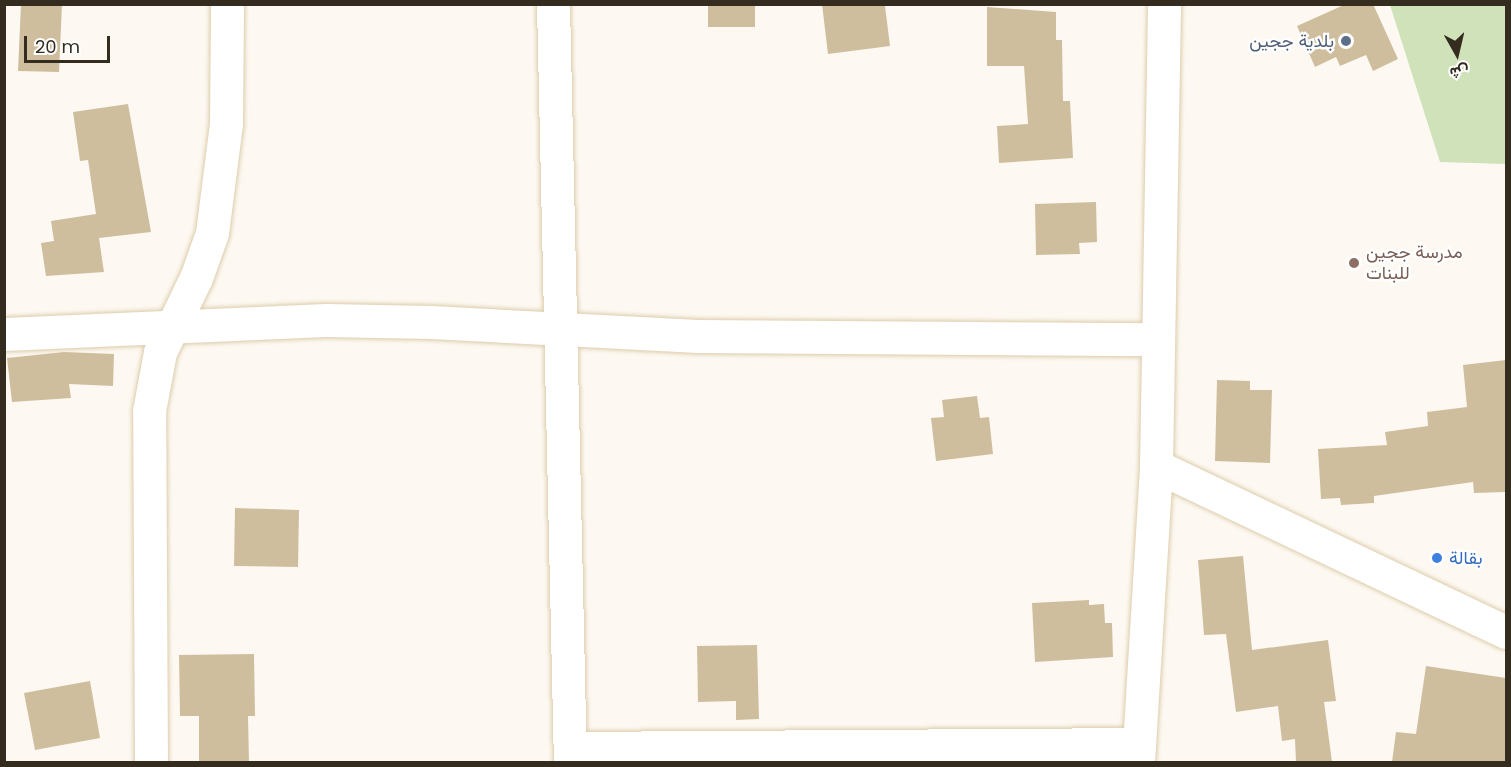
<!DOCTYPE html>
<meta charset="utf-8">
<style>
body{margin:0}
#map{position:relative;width:1511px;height:767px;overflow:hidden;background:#fdf9f2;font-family:Poppins,Vazirmatn,sans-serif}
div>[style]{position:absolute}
.green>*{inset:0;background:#cfe2ba}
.building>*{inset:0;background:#cfbe9d}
.roads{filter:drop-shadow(0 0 2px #ddccab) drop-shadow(0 0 2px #ddccab)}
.minor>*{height:33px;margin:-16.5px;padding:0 16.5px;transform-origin:16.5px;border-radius:16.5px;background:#fff}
.dots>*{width:16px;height:16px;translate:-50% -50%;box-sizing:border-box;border:3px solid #fff;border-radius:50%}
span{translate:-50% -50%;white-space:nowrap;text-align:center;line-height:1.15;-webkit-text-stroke:4.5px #fff;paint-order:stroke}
.service-label{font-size:18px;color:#4e5e75}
.right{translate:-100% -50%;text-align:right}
.education-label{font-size:18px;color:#785e54}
.left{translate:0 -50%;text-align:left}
.shop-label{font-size:18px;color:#366cbe}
.frame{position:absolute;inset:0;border:6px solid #332c1f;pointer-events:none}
.north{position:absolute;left:1427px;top:24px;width:60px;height:60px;-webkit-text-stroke:4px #fff;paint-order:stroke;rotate:172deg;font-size:16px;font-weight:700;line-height:24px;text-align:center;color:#332c1f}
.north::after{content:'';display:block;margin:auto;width:21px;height:27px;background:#332c1f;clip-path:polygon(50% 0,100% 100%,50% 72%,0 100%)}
.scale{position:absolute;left:24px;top:36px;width:86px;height:27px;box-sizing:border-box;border:3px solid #332c1f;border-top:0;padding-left:8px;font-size:18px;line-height:21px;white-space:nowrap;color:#332c1f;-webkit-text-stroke:4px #fff;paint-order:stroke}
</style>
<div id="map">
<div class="green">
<div style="clip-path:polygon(1390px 5px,1506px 5px,1506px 164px,1440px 162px)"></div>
</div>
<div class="building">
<div style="clip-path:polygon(21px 4px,62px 4px,59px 72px,18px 71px)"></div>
<div style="clip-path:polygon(708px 4px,755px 4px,755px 27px,708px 27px)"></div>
<div style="clip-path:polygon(822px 4px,885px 6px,890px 46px,828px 54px)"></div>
<div style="clip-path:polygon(1346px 4px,1373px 4px,1398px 59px,1373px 71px,1366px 55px,1340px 66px,1336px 57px,1315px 67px,1297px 26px)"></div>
<div style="clip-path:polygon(987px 7px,1056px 12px,1056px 40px,1062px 40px,1063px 101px,1070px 101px,1073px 158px,999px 163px,997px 126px,1028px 124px,1024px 66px,987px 66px)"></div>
<div style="clip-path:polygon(128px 104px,151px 232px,99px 238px,104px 272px,46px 276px,41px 243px,54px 241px,51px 221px,96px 214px,88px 160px,80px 161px,73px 112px)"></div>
<div style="clip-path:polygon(1096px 202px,1097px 242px,1079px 243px,1080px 254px,1036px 255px,1035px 204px)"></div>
<div style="clip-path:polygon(64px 352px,114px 354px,113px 386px,69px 384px,71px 398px,12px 402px,7px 358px)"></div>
<div style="clip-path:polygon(1506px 360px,1506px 492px,1474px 493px,1473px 482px,1374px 496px,1374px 503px,1341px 505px,1340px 498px,1321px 499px,1318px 449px,1387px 445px,1385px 432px,1428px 426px,1427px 412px,1467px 407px,1463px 365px)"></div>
<div style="clip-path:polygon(1217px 380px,1250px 381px,1250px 390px,1272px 390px,1270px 463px,1215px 461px)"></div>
<div style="clip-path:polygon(977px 396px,980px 418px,989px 417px,993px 454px,936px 461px,931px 418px,944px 417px,942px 400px)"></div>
<div style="clip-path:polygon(235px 508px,299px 510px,298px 567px,234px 566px)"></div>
<div style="clip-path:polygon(1243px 556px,1252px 650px,1328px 640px,1336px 701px,1324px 702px,1332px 762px,1296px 762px,1295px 739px,1282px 741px,1278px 706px,1236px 712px,1226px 634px,1204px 635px,1198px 560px)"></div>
<div style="clip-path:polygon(1089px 600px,1089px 605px,1104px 604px,1105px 623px,1112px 623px,1113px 657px,1035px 662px,1032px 603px)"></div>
<div style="clip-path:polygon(757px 645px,759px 719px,736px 720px,736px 701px,698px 702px,697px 646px)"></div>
<div style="clip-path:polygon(254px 654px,255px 716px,248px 716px,249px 762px,199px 762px,199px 716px,180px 716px,179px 655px)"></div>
<div style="clip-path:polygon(1426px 666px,1506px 678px,1506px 762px,1392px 762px,1396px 732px,1416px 734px)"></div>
<div style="clip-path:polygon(90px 681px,100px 738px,35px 750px,24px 693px)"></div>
</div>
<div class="roads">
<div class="minor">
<div style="left:553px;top:4px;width:758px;rotate:88.72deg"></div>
<div style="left:4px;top:334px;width:322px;rotate:-2.5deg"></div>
<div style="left:326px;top:320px;width:105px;rotate:1.1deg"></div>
<div style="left:431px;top:322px;width:267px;rotate:3deg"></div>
<div style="left:698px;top:336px;width:457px;rotate:0.4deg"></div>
<div style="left:1156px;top:466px;width:387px;rotate:25.4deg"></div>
<div style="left:570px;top:748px;width:569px;rotate:-0.4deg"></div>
<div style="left:151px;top:762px;width:351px;rotate:-90.3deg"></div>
<div style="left:149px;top:411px;width:60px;rotate:-79.4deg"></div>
<div style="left:160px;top:352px;width:82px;rotate:-64.1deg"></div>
<div style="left:196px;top:278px;width:48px;rotate:-70.4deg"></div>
<div style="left:212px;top:233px;width:110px;rotate:-82.7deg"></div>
<div style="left:226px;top:124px;width:120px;rotate:-89.5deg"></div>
<div style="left:1138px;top:762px;width:297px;rotate:-86.5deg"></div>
<div style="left:1156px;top:466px;width:462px;rotate:-89deg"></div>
</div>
</div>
<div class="dots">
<div style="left:1346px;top:41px;background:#5c6f8a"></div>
<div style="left:1354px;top:263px;background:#8d6e63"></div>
<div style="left:1437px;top:558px;background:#3f7fe0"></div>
</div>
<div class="service-label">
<span class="right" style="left:1334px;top:41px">بلدية ججين</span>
</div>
<div class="education-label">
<span class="left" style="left:1366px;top:263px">مدرسة ججين<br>للبنات</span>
</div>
<div class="shop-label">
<span class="left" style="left:1449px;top:558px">بقالة</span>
</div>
<div class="frame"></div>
<div class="north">ش</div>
<div class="scale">20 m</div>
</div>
